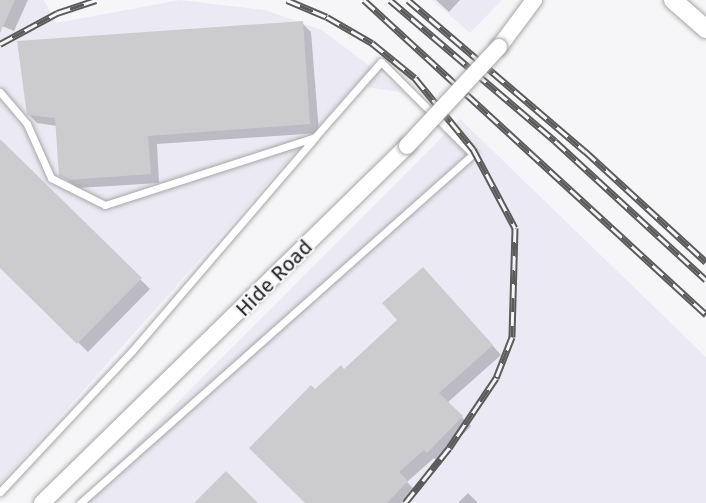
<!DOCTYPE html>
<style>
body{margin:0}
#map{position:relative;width:706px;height:503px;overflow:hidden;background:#f6f6f9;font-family:"Fira Sans",sans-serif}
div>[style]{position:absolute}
.built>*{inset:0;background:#ebeaf4}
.shadow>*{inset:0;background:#0003}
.building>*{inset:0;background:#cccccf}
.roads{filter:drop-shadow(0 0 2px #a6a6a9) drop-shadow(0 0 2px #a6a6a9)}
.service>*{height:7px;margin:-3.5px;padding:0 3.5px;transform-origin:3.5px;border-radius:3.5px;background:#fff}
.tertiary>*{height:16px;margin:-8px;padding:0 8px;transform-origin:8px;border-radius:8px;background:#fff}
.secondary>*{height:18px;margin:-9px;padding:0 9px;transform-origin:9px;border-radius:9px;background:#fff}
.rail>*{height:7px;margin-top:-3.5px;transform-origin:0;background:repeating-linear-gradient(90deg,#f6f6f9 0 14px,#5b5b5c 0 28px);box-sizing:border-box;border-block:2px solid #5b5b5c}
.bridges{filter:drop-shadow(0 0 2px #a6a6a9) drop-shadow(0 0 2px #a6a6a9)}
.tertiary-bridge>*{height:16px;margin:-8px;padding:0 8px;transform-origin:8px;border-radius:8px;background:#fff}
span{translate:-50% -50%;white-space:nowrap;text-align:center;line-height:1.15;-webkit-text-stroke:4.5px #f6f6f9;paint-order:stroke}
.street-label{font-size:21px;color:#232324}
</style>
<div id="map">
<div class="built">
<div style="clip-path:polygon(0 0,44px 0,56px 23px,180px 0,265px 10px,322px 30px,405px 93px,355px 85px,0 484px)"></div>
<div style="clip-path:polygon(432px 0,502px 0,470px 33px)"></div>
<div style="clip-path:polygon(460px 119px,706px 357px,706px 503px,77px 503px)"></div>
</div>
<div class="shadow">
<div style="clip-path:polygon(0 0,28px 0,14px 31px,0 25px)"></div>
<div style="clip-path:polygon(436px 0,460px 0,449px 12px)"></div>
<div style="clip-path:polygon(302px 23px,311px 32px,319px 133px,157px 144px,159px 183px,78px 188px,60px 175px,57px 126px,37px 123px,28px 114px)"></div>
<div style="clip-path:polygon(0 141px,150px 289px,88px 352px,0 266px)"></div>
<div style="clip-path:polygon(432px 278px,501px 355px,447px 403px,471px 426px,437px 461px,434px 458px,407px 482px,416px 491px,404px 503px,307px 503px,315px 391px,344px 371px,399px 320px)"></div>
<div style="clip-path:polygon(468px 493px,478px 503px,458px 503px)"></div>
</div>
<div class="building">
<div style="clip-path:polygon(0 0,15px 0,0 33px)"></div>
<div style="clip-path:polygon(303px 21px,310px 124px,148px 136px,151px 174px,67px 180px,59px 176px,55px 118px,27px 115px,17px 41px)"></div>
<div style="clip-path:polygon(0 139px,142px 278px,77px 344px,0 268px)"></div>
<div style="clip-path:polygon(423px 267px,493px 345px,439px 393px,463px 416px,427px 453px,424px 450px,399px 472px,408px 481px,387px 503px,305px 503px,249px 448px,311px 385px,315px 389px,341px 365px,344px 369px,397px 320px,382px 303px)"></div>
<div style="clip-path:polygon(226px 471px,258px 503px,194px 503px)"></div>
</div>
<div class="roads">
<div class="service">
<div style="left:0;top:92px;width:42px;rotate:49.8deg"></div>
<div style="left:27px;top:124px;width:59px;rotate:66deg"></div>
<div style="left:51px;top:178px;width:60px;rotate:26.6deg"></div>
<div style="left:105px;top:205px;width:221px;rotate:-17.9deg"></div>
<div style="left:315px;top:137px;width:100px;rotate:-48.7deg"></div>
<div style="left:381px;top:62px;width:130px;rotate:45deg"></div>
<div style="left:473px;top:154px;width:526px;rotate:138.39deg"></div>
<div style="left:0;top:492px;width:193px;rotate:-46.9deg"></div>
<div style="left:132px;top:351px;width:279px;rotate:-49.4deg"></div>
</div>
<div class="tertiary">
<div style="left:499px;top:47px;width:59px;rotate:-53.3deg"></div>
<div style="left:42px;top:503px;width:511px;rotate:-44.37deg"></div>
</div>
<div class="secondary">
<div style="left:673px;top:0;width:44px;rotate:41.3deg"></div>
</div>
</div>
<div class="rail">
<div style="left:287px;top:0;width:43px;rotate:23deg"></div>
<div style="left:327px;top:17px;width:52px;rotate:30deg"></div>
<div style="left:372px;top:43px;width:55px;rotate:39.1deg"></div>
<div style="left:415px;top:78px;width:92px;rotate:50.8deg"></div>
<div style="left:473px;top:149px;width:89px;rotate:62deg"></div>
<div style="left:515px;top:228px;width:109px;rotate:91.6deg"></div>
<div style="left:512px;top:337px;width:44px;rotate:111.3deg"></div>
<div style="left:496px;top:378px;width:84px;rotate:123.9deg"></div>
<div style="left:449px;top:448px;width:70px;rotate:128.7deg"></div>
<div style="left:364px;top:0;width:465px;rotate:42.6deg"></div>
<div style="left:390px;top:0;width:217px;rotate:40.5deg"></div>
<div style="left:555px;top:141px;width:205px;rotate:42.6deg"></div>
<div style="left:408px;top:0;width:233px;rotate:40.5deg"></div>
<div style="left:585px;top:151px;width:164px;rotate:42.5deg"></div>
<div style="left:0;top:44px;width:65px;rotate:-28.5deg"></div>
<div style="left:57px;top:13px;width:41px;rotate:-18.4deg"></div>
</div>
<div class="bridges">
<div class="tertiary-bridge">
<div style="left:407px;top:146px;width:135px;rotate:-47.1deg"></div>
</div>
</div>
<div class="street-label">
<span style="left:274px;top:278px;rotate:-45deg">Hide Road</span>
</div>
</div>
